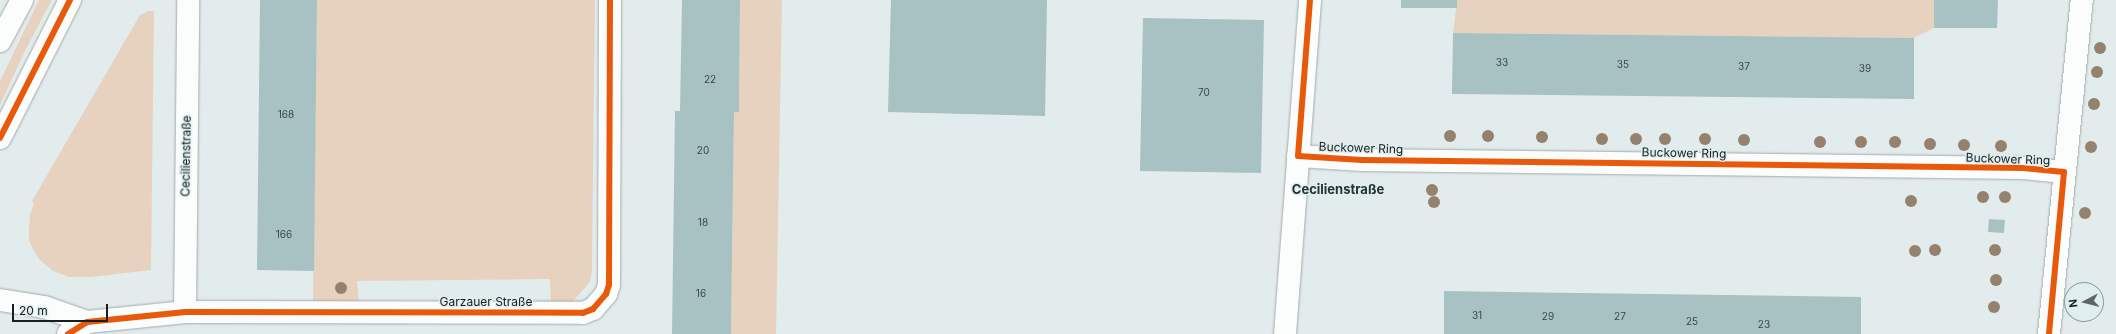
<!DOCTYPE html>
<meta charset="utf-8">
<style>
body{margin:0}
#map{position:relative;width:2116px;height:334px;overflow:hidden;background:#e3ecec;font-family:Inter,sans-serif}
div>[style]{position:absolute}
.green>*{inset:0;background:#e7d2c0}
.building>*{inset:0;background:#a8c1c2}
.roads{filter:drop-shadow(0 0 1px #a3aaaa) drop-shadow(0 0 1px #a3aaaa)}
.minor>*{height:22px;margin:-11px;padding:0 11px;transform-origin:11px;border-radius:11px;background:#fbfcfc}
.cycleway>*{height:6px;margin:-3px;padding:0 3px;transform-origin:3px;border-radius:3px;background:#e8590c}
.trees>*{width:12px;height:12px;margin:-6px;border-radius:50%;background:#95826e}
span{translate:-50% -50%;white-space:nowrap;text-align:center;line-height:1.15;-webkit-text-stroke:3px #dfeff0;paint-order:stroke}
.number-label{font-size:10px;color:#3c4647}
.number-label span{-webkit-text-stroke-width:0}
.street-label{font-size:12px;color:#181d1e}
.neighbourhood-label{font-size:13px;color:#263233;font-weight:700}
.north{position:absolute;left:2064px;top:282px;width:40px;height:40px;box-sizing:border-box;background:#dfeff0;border:1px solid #8f9b9c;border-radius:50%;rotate:263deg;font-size:11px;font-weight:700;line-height:16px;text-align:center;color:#181d1e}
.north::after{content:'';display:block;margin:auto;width:14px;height:18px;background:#5f6566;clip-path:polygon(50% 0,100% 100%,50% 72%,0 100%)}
.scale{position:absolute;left:12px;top:304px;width:96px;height:18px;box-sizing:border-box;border:2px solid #181d1e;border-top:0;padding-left:5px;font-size:12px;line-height:14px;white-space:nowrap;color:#181d1e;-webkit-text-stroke:3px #dfeff0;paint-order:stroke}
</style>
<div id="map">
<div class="green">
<div style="clip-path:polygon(39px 0,52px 0,25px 51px,0 105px,0 81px)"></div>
<div style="clip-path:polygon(317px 0,595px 0,592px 270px,590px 282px,573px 301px,551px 306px,550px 279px,357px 281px,359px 302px,313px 302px)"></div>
<div style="clip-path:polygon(740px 0,782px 0,776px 334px,731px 334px,734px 112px,739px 112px)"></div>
<div style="clip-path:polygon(1457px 0,1934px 0,1934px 28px,1914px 38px,1453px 33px)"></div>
<div style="clip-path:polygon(148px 11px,154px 11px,151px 270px,91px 277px,69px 277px,53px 271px,40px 260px,35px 253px,29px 241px,29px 229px,30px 215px,34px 204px,32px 201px,140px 15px)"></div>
</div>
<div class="building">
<div style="clip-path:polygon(260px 0,317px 0,314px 271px,257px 270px)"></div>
<div style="clip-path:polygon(682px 0,740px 0,739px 112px,734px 112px,731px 334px,672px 334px,675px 111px,680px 111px)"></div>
<div style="clip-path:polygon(891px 0,1047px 0,1045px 116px,888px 112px)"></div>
<div style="clip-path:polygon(1401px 0,1457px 0,1457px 8px,1401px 8px)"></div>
<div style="clip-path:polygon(1934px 0,1998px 0,1997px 28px,1934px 28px)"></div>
<div style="clip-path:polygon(1143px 18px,1264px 20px,1261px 173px,1140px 171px)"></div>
<div style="clip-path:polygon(1453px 33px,1914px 38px,1914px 99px,1452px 94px)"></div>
<div style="clip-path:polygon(1989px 219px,2005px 220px,2004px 233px,1988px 232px)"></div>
<div style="clip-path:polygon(1444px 291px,1861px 297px,1861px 334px,1444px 334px)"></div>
</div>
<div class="roads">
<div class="minor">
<div style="left:0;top:41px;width:47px;rotate:-61.8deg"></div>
<div style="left:0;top:138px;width:155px;rotate:-63.1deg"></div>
<div style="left:1298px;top:156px;width:64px;rotate:3.6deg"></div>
<div style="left:1362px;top:160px;width:661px;rotate:0.69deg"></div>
<div style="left:2023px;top:168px;width:41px;rotate:5.6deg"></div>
<div style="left:0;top:300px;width:45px;rotate:9deg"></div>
<div style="left:44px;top:307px;width:46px;rotate:19.2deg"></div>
<div style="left:185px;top:312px;width:312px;rotate:-89.4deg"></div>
<div style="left:68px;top:334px;width:22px;rotate:-32deg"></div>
<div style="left:87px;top:322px;width:99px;rotate:-5.8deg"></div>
<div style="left:185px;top:312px;width:398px;rotate:0.1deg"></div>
<div style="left:583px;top:313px;width:11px;rotate:-22deg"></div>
<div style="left:593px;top:309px;width:20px;rotate:-49deg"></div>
<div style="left:606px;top:294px;width:9px;rotate:-72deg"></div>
<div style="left:609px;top:285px;width:285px;rotate:-89.8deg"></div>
<div style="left:1285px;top:334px;width:335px;rotate:-85.7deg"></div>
<div style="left:2049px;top:334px;width:336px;rotate:-84.4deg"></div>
</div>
</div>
<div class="cycleway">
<div style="left:1310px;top:0;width:156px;rotate:94.4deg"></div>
<div style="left:1298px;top:156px;width:64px;rotate:3.6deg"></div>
<div style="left:1362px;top:160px;width:661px;rotate:0.69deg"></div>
<div style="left:2023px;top:168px;width:41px;rotate:5.6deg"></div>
<div style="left:2064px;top:172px;width:163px;rotate:95.3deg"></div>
<div style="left:0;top:138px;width:155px;rotate:-63.1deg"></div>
<div style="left:68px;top:334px;width:22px;rotate:-32deg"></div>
<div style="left:87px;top:322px;width:99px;rotate:-5.8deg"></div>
<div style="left:185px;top:312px;width:398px;rotate:0.1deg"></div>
<div style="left:583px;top:313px;width:11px;rotate:-22deg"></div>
<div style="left:593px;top:309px;width:20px;rotate:-49deg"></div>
<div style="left:606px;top:294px;width:9px;rotate:-72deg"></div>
<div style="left:609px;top:285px;width:285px;rotate:-89.8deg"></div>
</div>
<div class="trees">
<div style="left:2100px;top:48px"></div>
<div style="left:2097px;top:72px"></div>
<div style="left:2094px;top:104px"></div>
<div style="left:1450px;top:136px"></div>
<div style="left:1488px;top:136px"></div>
<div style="left:1542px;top:137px"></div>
<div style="left:1602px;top:139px"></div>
<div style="left:1636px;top:139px"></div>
<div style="left:1665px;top:139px"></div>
<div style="left:1705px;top:139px"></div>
<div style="left:1744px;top:140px"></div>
<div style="left:1820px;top:142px"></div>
<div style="left:1861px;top:142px"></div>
<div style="left:1895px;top:142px"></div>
<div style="left:1930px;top:144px"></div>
<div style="left:1964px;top:145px"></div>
<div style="left:2001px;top:146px"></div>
<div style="left:2091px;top:147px"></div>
<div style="left:1432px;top:190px"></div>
<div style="left:1983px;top:197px"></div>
<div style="left:2005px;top:197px"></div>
<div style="left:1911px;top:201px"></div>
<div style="left:1434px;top:202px"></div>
<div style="left:2085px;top:213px"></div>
<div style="left:1935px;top:250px"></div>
<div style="left:1995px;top:250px"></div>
<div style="left:1915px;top:251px"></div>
<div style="left:1996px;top:280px"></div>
<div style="left:341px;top:288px"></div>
<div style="left:1994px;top:307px"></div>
</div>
<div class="number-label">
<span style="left:1502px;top:63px">33</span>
<span style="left:1623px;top:65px">35</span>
<span style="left:1744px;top:67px">37</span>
<span style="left:1865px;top:69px">39</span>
<span style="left:710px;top:80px">22</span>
<span style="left:1204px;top:93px">70</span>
<span style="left:286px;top:115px">168</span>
<span style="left:703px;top:151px">20</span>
<span style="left:703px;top:223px">18</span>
<span style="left:284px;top:235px">166</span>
<span style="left:701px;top:294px">16</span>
<span style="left:1477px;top:316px">31</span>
<span style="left:1548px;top:317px">29</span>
<span style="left:1620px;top:317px">27</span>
<span style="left:1692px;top:322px">25</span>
<span style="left:1764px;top:325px">23</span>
</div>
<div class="street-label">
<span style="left:1361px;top:148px;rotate:2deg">Buckower Ring</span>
<span style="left:1684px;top:153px;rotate:1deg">Buckower Ring</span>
<span style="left:186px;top:156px;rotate:-89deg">Cecilienstraße</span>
<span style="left:2008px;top:159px;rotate:2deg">Buckower Ring</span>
<span style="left:486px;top:302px">Garzauer Straße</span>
</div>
<div class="neighbourhood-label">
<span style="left:1338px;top:189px">Cecilienstraße</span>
</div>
<div class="north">N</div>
<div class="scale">20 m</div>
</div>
